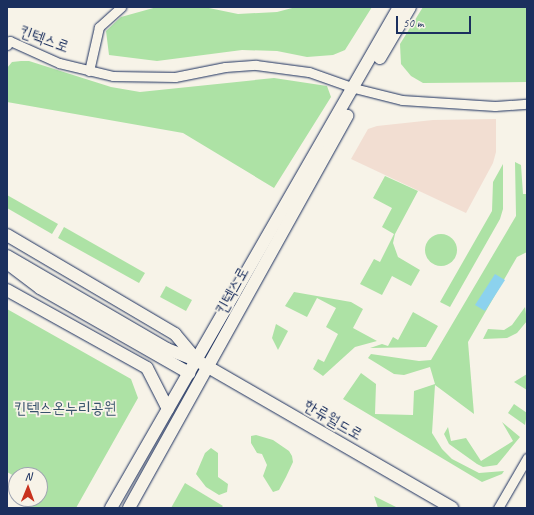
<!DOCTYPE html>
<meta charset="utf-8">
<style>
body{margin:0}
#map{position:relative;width:534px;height:515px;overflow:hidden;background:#f7f3e8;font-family:Caveat,"Poor Story",sans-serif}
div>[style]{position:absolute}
.built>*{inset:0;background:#f2ded2}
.green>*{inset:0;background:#ade2a5}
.round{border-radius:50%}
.water>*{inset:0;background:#8cd2ee}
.roads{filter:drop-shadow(0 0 1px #1b2f5e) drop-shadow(0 0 1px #1b2f5e)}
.street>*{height:9px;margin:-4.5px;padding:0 4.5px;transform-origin:4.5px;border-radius:4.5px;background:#f7f3e8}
.secondary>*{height:12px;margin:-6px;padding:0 6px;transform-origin:6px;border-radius:6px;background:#f7f3e8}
span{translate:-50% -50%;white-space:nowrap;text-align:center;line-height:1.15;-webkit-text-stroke:3.5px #f7f3e8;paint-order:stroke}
.street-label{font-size:16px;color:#1b2f5e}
.park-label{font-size:16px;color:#38536c}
.frame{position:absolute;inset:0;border:8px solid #1b2f5e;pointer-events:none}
.north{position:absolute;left:8px;top:467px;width:40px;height:40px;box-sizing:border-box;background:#f7f3e8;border:1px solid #9fa5b1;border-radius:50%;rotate:1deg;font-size:11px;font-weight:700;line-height:16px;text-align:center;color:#1b2f5e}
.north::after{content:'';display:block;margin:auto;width:14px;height:18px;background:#c8321e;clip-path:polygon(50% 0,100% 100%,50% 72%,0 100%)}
.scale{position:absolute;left:396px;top:16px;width:75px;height:18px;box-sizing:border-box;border:2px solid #1b2f5e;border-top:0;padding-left:5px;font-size:12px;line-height:14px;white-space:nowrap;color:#1b2f5e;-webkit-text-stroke:3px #f7f3e8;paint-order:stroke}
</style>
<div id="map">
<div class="built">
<div style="clip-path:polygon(496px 119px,496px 152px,493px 163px,466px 213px,351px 159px,368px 129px,377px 126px,433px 120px)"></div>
</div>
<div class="green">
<div style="clip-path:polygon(157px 7px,204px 7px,238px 14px,277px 12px,296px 7px,372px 7px,345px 50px,333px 55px,307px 57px,277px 51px,242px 50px,157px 61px,109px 55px,106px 31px,121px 17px)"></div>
<div style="clip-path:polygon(423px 7px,527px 7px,527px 82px,423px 83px,411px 76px,401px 64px,400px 44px)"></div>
<div style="clip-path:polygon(21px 61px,29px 61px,111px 87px,140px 92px,274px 78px,327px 86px,331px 97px,274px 188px,183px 133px,7px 102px,7px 68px,12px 62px)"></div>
<div style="clip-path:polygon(515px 162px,521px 165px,523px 194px,527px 194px,527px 252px,517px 257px,468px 342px,474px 414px,435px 385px,432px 433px,442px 449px,452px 459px,479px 473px,504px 471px,502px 474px,482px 482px,343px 399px,361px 373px,376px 384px,375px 414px,413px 415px,414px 391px,435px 384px,430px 367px,404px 375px,394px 374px,368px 358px,371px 354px,419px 361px,431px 360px,516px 216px)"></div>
<div style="clip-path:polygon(503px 164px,503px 209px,500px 219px,450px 307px,440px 302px,492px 211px,493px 182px)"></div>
<div style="clip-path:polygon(385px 176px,418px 191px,395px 234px,393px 243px,398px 257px,420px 270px,411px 286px,392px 276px,382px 295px,360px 284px,374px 259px,380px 262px,394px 234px,382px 227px,392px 208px,373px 198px)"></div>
<div style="clip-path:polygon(7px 195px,58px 224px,52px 234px,7px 208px)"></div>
<div style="clip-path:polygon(64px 227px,145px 273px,139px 283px,58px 238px)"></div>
<div class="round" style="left:425px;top:234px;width:32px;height:32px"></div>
<div style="clip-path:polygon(166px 286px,192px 300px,186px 311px,160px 297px)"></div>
<div style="clip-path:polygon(294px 292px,351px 302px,363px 309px,353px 328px,377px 341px,355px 347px,323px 376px,313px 369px,318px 359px,324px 362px,338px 334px,326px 327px,336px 308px,317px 298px,307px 317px,285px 306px)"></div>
<div style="clip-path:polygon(525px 307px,527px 321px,517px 333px,507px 338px,483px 339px,488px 329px,504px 330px,512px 325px)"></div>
<div style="clip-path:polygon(7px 309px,131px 379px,138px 398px,76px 508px,24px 508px,29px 499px,40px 499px,40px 475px,16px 475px,16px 477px,7px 472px)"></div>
<div style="clip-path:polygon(413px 312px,438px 326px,426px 347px,370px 348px,382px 344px,388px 346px,393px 337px,398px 340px)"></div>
<div style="clip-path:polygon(276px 324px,288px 331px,278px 350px,272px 338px)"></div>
<div style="clip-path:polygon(527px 374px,527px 390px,514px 382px)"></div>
<div style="clip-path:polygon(514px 404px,527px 413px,525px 425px,508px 413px)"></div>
<div style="clip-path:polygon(502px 422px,520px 437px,497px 465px,483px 467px,477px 464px,449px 444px,444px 434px,448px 427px,451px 441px,466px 438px,481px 461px,513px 441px)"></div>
<div style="clip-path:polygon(256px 435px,273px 440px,289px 451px,292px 456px,293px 462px,286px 477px,279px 490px,273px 492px,263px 476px,267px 465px,262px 454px,257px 453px,251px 443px,251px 436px)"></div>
<div style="clip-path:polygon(211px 448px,218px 453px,218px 477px,228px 484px,227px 492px,219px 495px,206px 487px,196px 474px,205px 453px)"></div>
<div style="clip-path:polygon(185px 483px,223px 506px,221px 508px,171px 508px)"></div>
<div style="clip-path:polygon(374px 496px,398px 508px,378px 508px)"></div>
</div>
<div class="water">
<div style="clip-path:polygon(495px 274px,505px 280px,485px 311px,475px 305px)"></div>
</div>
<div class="roads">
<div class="street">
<div style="left:7px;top:45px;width:5px;rotate:-53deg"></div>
<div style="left:10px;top:41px;width:54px;rotate:24.2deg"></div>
<div style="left:59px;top:63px;width:56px;rotate:13.5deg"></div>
<div style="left:113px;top:76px;width:62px;rotate:0.9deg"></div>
<div style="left:175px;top:77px;width:51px;rotate:-11.3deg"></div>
<div style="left:225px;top:67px;width:31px;rotate:-4deg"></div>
<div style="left:256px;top:65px;width:53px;rotate:7.5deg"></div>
<div style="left:309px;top:72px;width:48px;rotate:19.6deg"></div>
<div style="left:354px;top:88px;width:49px;rotate:14deg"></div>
<div style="left:402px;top:100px;width:93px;rotate:3.7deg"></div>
<div style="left:495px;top:106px;width:32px;rotate:-4deg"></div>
<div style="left:89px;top:71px;width:45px;rotate:-77.2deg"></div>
<div style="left:99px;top:27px;width:30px;rotate:-42deg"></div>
<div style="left:498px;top:508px;width:58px;rotate:-59.9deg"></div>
</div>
<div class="secondary">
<div style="left:380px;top:58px;width:59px;rotate:-59.5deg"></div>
<div style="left:7px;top:235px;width:195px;rotate:30.5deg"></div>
<div style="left:175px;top:334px;width:33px;rotate:50deg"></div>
<div style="left:7px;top:256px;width:185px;rotate:30.2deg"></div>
<div style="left:167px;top:349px;width:31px;rotate:21deg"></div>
<div style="left:196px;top:360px;width:296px;rotate:30deg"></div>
<div style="left:7px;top:263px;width:41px;rotate:37.1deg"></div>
<div style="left:40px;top:288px;width:172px;rotate:29.7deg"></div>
<div style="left:7px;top:290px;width:160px;rotate:29.1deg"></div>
<div style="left:147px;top:368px;width:46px;rotate:62.9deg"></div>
<div style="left:111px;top:508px;width:578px;rotate:-60.11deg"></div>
<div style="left:129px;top:508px;width:449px;rotate:-60.9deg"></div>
</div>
</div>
<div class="street-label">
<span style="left:44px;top:39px;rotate:20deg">킨텍스로</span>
<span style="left:232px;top:291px;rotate:-61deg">킨텍스로</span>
<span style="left:333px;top:420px;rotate:30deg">한류월드로</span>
</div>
<div class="park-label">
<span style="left:65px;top:408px">킨텍스온누리공원</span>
</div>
<div class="frame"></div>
<div class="north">N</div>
<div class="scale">50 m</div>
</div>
